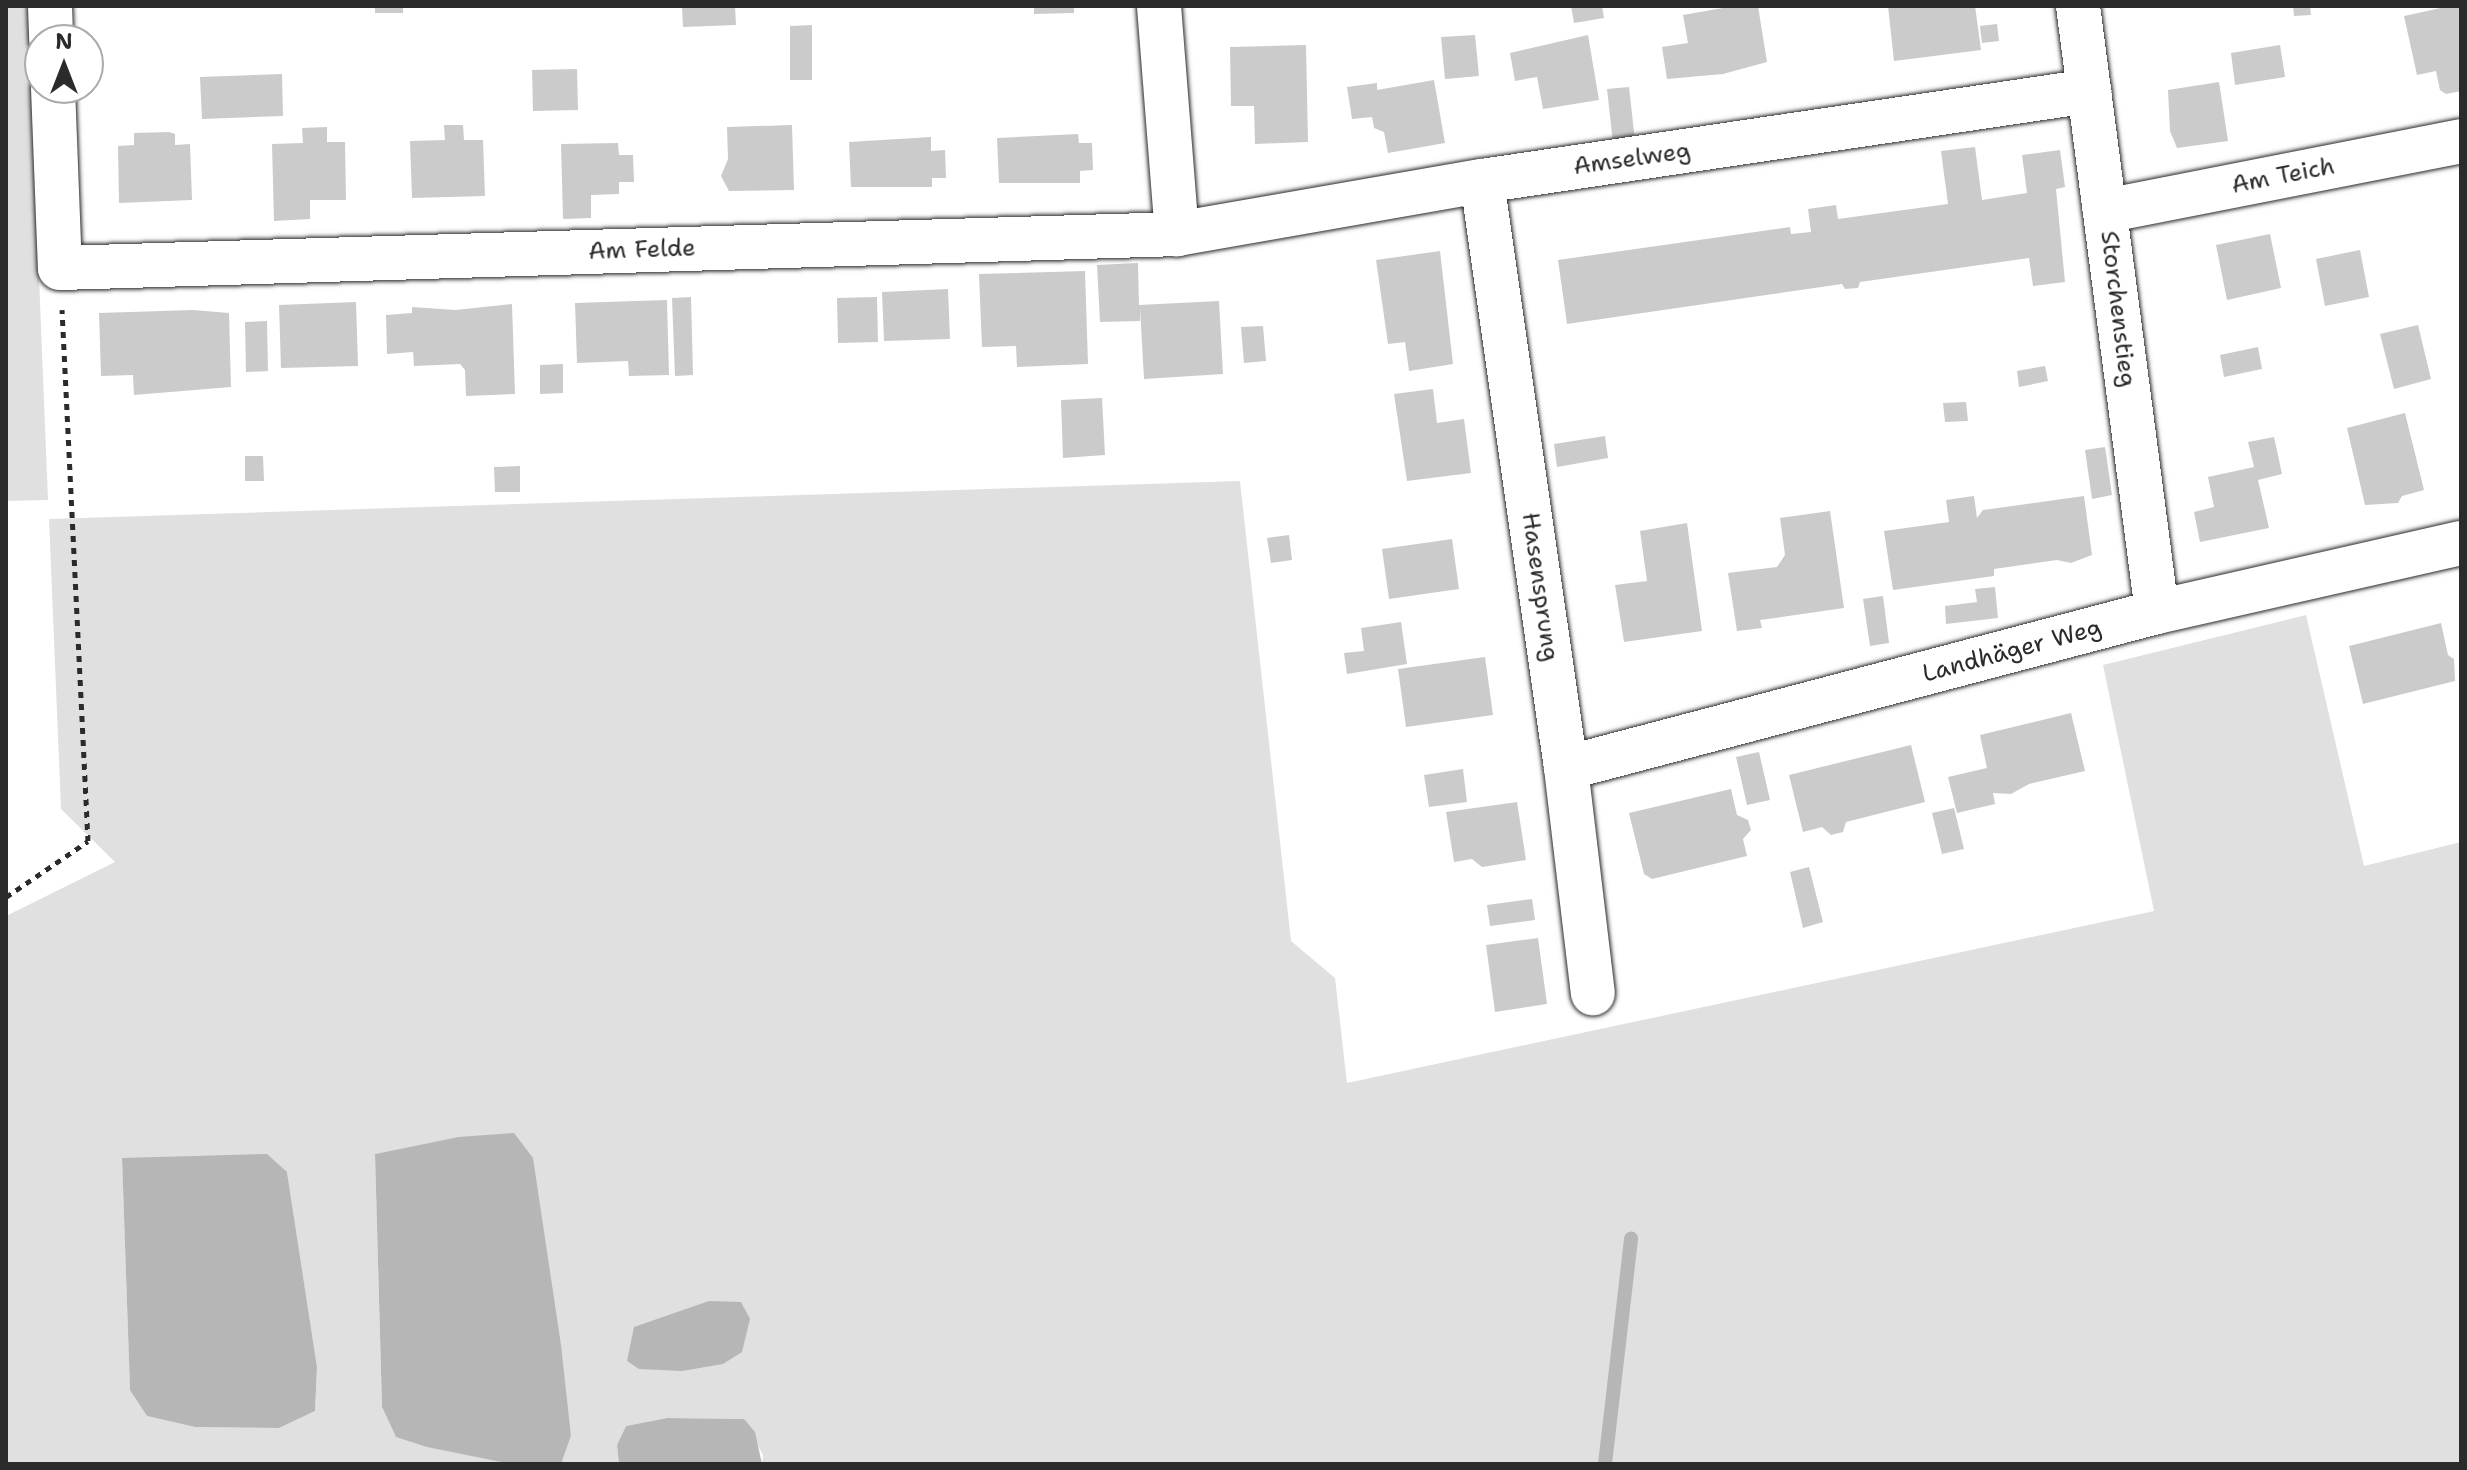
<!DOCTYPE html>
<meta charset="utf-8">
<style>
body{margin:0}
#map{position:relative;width:2467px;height:1470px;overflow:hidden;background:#fff;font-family:"Shantell Sans",sans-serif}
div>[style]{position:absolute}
.green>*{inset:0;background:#e0e0e0}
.water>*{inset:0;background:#b6b6b6}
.stream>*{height:14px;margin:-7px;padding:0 7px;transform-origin:7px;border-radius:7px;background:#b6b6b6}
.building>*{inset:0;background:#cbcbcb}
.path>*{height:5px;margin-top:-2.5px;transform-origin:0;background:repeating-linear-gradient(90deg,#2b2b2b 0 6px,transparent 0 12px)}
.roads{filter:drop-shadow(0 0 2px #2b2b2b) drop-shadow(0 0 2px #2b2b2b)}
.minor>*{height:44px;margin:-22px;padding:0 22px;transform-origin:22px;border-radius:22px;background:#fff}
span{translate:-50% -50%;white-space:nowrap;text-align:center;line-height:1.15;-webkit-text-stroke:6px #fff;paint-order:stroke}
.street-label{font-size:24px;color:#2b2b2b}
.frame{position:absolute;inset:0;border:8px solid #2b2b2b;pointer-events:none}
.north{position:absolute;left:24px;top:24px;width:80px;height:80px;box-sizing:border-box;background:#fff;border:2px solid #aaa;border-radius:50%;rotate:0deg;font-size:22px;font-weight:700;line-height:32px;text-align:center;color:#2b2b2b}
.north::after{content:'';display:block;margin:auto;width:28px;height:36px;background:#2b2b2b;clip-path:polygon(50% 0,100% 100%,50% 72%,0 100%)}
</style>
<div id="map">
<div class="green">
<div style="clip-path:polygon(6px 6px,28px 6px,48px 500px,6px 501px)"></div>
<div style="clip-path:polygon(evenodd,1240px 481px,1291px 941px,1335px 978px,1347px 1083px,2154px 911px,2103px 665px,2306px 615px,2364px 866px,2461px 842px,2461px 1464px,762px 1464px,763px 1455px,744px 1419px,667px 1418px,626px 1426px,617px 1445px,619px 1464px,561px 1464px,571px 1436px,458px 1137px,375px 1154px,382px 1407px,396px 1437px,511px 1464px,6px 1464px,6px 916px,115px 862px,61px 809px,49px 519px,1240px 481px,122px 1158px,287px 1172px,317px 1367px,315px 1411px,279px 1428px,195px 1427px,147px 1416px,130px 1389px,122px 1158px)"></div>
</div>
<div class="water">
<div style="clip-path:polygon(514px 1133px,533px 1158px,561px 1345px,571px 1436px,561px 1464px,511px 1464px,427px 1447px,396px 1437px,382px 1407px,375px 1154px,458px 1137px)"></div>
<div style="clip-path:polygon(267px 1154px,287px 1172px,317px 1367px,315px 1411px,279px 1428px,195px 1427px,147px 1416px,130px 1390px,122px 1158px)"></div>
<div style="clip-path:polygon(709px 1301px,741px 1302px,750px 1319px,742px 1352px,723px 1364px,682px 1371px,639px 1369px,627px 1361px,634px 1327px)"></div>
<div style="clip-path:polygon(667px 1418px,744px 1419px,755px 1432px,762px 1464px,619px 1464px,617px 1445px,626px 1426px)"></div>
</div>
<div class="stream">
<div style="left:1605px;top:1464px;width:227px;rotate:-83.4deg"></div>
</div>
<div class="building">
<div style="clip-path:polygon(375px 6px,403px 6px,403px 13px,375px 13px)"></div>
<div style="clip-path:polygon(682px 6px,735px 6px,736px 25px,683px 27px)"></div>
<div style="clip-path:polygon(1034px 6px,1074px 6px,1074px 13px,1034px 14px)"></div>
<div style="clip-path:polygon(1571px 6px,1602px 6px,1604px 18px,1574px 23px)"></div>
<div style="clip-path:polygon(1734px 6px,1758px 6px,1767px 62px,1723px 74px,1667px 79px,1662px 47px,1688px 43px,1683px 15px)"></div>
<div style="clip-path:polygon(1888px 6px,1975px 6px,1981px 50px,1894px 61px)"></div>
<div style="clip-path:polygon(2293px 6px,2310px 6px,2311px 15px,2294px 16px)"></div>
<div style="clip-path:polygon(2450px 6px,2461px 6px,2461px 91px,2446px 94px,2440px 90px,2436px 71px,2417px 75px,2404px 16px)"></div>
<div style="clip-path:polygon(1997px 24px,1999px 41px,1982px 43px,1980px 26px)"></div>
<div style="clip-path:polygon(812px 25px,812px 80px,790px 80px,790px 26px)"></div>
<div style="clip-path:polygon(1475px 35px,1479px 76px,1445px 79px,1441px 37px)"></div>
<div style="clip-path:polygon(1588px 35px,1599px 100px,1543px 109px,1537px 77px,1515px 81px,1510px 53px)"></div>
<div style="clip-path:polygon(1306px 45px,1308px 142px,1255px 144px,1254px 106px,1231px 106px,1230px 47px)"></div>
<div style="clip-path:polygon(2280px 45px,2285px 77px,2235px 85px,2231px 53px)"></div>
<div style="clip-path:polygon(577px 69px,578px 110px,533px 111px,532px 70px)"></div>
<div style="clip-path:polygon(282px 74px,283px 116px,202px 119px,200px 77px)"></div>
<div style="clip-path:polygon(1434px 80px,1445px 143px,1388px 153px,1384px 132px,1374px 128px,1372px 117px,1352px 119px,1347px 87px,1377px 83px,1377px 90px)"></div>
<div style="clip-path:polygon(2219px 82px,2228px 141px,2177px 148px,2170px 131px,2168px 90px)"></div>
<div style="clip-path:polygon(1629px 87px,1635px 141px,1613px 143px,1607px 89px)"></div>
<div style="clip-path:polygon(444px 125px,463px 125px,464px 140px,483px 140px,485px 196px,412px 198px,410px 141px,445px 140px)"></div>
<div style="clip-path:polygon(792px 125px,794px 190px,729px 191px,721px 176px,728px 159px,727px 127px)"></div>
<div style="clip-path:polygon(327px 127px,327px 142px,345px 142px,346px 200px,310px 200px,310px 219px,274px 221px,272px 144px,303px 143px,302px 128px)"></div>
<div style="clip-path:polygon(134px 133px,169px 132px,175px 134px,175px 145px,190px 144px,192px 200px,119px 203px,118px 146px,134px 145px)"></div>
<div style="clip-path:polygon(1078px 134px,1079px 143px,1092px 143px,1093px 170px,1080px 171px,1080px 183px,999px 183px,997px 138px)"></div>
<div style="clip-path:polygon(931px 137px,931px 151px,945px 150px,946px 178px,932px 178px,932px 187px,851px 187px,849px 142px)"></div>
<div style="clip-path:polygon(618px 143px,619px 155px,633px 155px,634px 182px,619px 182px,619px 194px,591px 195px,591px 218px,563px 219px,561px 144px)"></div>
<div style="clip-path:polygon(1975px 147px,1982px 200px,2027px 193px,2022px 155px,2060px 150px,2065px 187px,2056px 189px,2065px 282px,2033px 286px,2029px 258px,1860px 282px,1858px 288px,1845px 289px,1842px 284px,1567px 324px,1558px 260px,1790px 227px,1791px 234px,1811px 232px,1808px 209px,1836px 205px,1838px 219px,1948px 204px,1941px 151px)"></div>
<div style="clip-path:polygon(2270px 234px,2281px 288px,2227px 300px,2216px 245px)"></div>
<div style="clip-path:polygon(2360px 250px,2369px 297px,2325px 306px,2316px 259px)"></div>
<div style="clip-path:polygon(1440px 251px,1453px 364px,1409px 371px,1405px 342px,1388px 344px,1376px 260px)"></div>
<div style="clip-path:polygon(1138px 263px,1139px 305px,1219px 301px,1223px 374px,1144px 379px,1140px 308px,1140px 321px,1100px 322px,1097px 265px)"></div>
<div style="clip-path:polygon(1085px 271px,1088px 364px,1017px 367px,1016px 346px,982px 347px,979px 274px)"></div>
<div style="clip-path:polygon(948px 289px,950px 339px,884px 341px,882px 292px)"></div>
<div style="clip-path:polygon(691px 297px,693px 375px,675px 376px,672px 298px)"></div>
<div style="clip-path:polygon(877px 297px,878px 342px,838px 343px,837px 298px)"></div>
<div style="clip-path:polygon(667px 300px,669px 375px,629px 376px,628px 361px,577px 363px,575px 303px)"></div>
<div style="clip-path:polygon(356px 302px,358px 366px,281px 368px,279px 305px)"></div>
<div style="clip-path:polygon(512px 304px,515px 394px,466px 396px,465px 370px,460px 364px,414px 366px,413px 352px,387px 354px,386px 315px,412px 313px,412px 307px,455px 310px)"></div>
<div style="clip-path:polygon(193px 310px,229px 313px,231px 387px,134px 395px,133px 375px,101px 376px,99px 313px)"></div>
<div style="clip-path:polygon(267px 321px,268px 371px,246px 372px,245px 322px)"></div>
<div style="clip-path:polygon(2418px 325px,2431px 379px,2394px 389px,2380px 334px)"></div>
<div style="clip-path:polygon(1263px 326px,1266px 361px,1244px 363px,1241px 327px)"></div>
<div style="clip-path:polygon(2258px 347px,2262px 369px,2224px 377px,2220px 355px)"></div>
<div style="clip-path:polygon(563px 364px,563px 393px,540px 394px,540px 365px)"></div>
<div style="clip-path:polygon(2045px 366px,2048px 381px,2019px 387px,2017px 371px)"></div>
<div style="clip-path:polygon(1433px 389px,1437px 423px,1464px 419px,1471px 473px,1407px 481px,1394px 394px)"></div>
<div style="clip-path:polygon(1102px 398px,1105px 455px,1063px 458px,1061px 400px)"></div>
<div style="clip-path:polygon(1966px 402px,1968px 421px,1945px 422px,1943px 403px)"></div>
<div style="clip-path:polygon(2405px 413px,2424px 490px,2402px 496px,2398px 503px,2365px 505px,2347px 428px)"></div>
<div style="clip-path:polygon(1605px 436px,1608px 458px,1557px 467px,1554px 444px)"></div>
<div style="clip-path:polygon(2274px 437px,2282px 474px,2258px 480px,2269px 528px,2200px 542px,2194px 512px,2214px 507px,2208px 477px,2254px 467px,2248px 442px)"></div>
<div style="clip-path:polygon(2105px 447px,2112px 495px,2092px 499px,2085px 450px)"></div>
<div style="clip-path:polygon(245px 456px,263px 456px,264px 481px,245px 481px)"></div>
<div style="clip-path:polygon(520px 466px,520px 492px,495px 492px,494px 467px)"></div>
<div style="clip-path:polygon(1974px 496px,1977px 518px,1983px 510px,2084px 496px,2092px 555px,2071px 563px,2057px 560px,1994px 569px,1994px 576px,1893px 590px,1884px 531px,1949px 522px,1946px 500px)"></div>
<div style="clip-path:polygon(1830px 511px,1844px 608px,1760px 620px,1762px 628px,1737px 631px,1728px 573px,1777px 567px,1785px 555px,1780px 518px)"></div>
<div style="clip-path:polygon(1687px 523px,1702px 631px,1624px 642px,1615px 585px,1647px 581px,1640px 531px)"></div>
<div style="clip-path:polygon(1289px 535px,1292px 560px,1271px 563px,1267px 538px)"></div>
<div style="clip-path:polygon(1452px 539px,1459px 589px,1389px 599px,1382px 549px)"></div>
<div style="clip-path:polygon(1995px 587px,1998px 618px,1946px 624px,1945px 606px,1977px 602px,1975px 589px)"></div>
<div style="clip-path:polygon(1883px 596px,1889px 643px,1870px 646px,1863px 599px)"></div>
<div style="clip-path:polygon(1401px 622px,1407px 664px,1347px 674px,1344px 653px,1364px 651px,1361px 628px)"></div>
<div style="clip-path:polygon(2441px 623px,2448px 655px,2454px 659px,2455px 681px,2363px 704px,2349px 646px)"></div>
<div style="clip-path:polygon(1485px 657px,1493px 715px,1406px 727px,1398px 669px)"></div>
<div style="clip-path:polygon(2071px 713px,2085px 771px,2029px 784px,2011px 794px,1993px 793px,1995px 804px,1957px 813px,1948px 777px,1987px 768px,1980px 735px)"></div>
<div style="clip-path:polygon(1911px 745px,1925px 802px,1846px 822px,1843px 832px,1831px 835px,1822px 827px,1803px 832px,1789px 775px)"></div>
<div style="clip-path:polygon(1759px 752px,1770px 800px,1747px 805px,1736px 757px)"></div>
<div style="clip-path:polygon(1463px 769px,1467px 802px,1429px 807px,1424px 775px)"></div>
<div style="clip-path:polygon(1731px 789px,1737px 815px,1748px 820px,1751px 830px,1743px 839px,1747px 856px,1652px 879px,1644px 874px,1629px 813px)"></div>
<div style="clip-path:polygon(1517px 802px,1526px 860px,1482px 867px,1472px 859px,1454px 862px,1446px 812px)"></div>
<div style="clip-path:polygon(1954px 808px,1964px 849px,1942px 854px,1932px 813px)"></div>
<div style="clip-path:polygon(1809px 867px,1823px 922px,1803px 928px,1790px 872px)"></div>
<div style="clip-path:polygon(1532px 899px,1535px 920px,1490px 926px,1487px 905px)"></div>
<div style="clip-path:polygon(1538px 938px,1547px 1004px,1495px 1012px,1486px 945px)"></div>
</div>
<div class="path">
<div style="left:6px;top:897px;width:99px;rotate:-34.3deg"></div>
<div style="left:88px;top:841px;width:532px;rotate:-92.8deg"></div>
</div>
<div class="roads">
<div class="minor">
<div style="left:50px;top:6px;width:34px;rotate:88deg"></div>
<div style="left:1159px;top:6px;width:229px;rotate:85.5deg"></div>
<div style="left:2078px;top:6px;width:611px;rotate:82.57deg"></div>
<div style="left:53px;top:88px;width:180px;rotate:87.8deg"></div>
<div style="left:60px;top:268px;width:1118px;rotate:-1.74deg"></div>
<div style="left:1177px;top:234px;width:310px;rotate:-9.9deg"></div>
<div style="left:1482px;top:181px;width:614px;rotate:-8.43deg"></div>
<div style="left:1482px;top:181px;width:593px;rotate:81.86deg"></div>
<div style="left:1566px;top:768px;width:227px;rotate:83.2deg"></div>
<div style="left:2105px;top:211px;width:363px;rotate:-11.1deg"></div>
<div style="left:1566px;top:768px;width:611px;rotate:-14.79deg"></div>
<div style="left:2157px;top:612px;width:312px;rotate:-12.8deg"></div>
</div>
</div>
<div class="street-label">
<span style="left:1632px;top:159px;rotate:-8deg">Amselweg</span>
<span style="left:2283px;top:176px;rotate:-11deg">Am Teich</span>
<span style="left:642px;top:250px;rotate:-2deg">Am Felde</span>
<span style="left:2118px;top:309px;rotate:83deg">Storchenstieg</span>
<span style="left:1540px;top:587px;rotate:82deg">Hasensprung</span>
<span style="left:2012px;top:651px;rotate:-15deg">Landhäger Weg</span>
</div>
<div class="frame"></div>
<div class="north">N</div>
</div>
